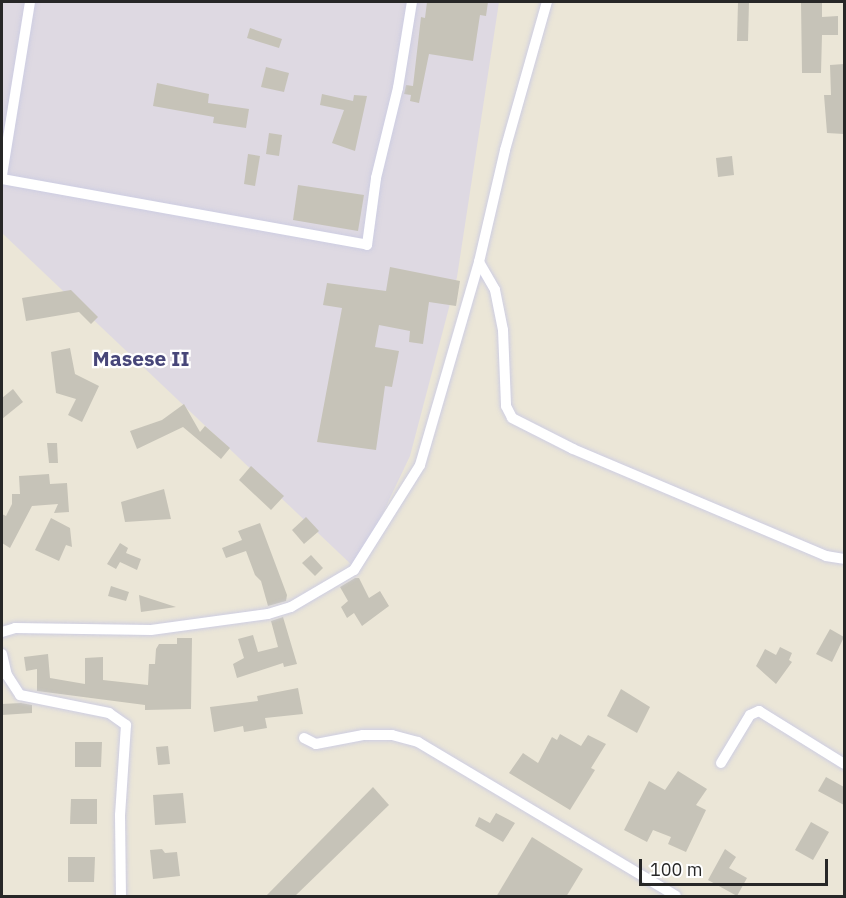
<!DOCTYPE html>
<style>
body{margin:0}
#map{position:relative;width:846px;height:898px;overflow:hidden;background:#ebe6d7;font-family:"IBM Plex Sans",sans-serif}
div>[style]{position:absolute}
.industrial>*{inset:0;background:#ded9e2}
.building>*{inset:0;background:#c6c3b8}
.roads{filter:drop-shadow(0 0 2px #cdcde2) drop-shadow(0 0 2px #cdcde2)}
.minor>*{height:10px;margin:-5px;padding:0 5px;transform-origin:5px;border-radius:5px;background:#fff}
span{translate:-50% -50%;white-space:nowrap;text-align:center;line-height:1.15;-webkit-text-stroke:4.5px #fff;paint-order:stroke}
.quarter-label{font-size:21px;color:#474679;font-weight:700}
.frame{position:absolute;inset:0;border:3px solid #272727;pointer-events:none}
.scale{position:absolute;left:639px;top:859px;width:189px;height:27px;box-sizing:border-box;border:3px solid #272727;border-top:0;padding-left:8px;font-size:18px;line-height:21px;white-space:nowrap;color:#272727;-webkit-text-stroke:4px #fff;paint-order:stroke}
</style>
<div id="map">
<div class="industrial">
<div style="clip-path:polygon(2px 2px,499px 2px,457px 277px,410px 456px,356px 569px,2px 233px)"></div>
</div>
<div class="building">
<div style="clip-path:polygon(427px 2px,488px 2px,486px 16px,480px 15px,473px 61px,429px 54px,419px 103px,410px 101px,411px 95px,404px 94px,406px 85px,413px 86px,421px 17px,425px 18px)"></div>
<div style="clip-path:polygon(738px 2px,749px 2px,748px 41px,737px 41px)"></div>
<div style="clip-path:polygon(801px 2px,822px 2px,822px 17px,838px 16px,838px 35px,822px 35px,821px 73px,802px 73px)"></div>
<div style="clip-path:polygon(250px 28px,282px 39px,279px 48px,247px 38px)"></div>
<div style="clip-path:polygon(844px 64px,844px 134px,827px 133px,824px 95px,831px 95px,830px 65px)"></div>
<div style="clip-path:polygon(266px 67px,289px 73px,284px 92px,261px 87px)"></div>
<div style="clip-path:polygon(157px 83px,209px 94px,208px 103px,249px 109px,246px 128px,213px 123px,214px 117px,153px 106px)"></div>
<div style="clip-path:polygon(322px 94px,353px 101px,354px 95px,367px 96px,355px 151px,332px 143px,344px 110px,320px 105px)"></div>
<div style="clip-path:polygon(269px 133px,282px 135px,279px 156px,266px 154px)"></div>
<div style="clip-path:polygon(248px 154px,260px 156px,255px 186px,244px 184px)"></div>
<div style="clip-path:polygon(732px 156px,734px 175px,718px 177px,716px 158px)"></div>
<div style="clip-path:polygon(298px 185px,364px 195px,358px 231px,293px 220px)"></div>
<div style="clip-path:polygon(390px 267px,460px 281px,456px 306px,429px 302px,423px 344px,409px 342px,410px 331px,379px 325px,375px 347px,399px 351px,392px 387px,385px 386px,376px 450px,317px 442px,342px 308px,323px 305px,327px 283px,386px 291px)"></div>
<div style="clip-path:polygon(71px 290px,98px 317px,91px 324px,79px 312px,26px 321px,22px 298px)"></div>
<div style="clip-path:polygon(70px 348px,75px 374px,99px 386px,82px 422px,68px 415px,76px 399px,56px 393px,51px 352px)"></div>
<div style="clip-path:polygon(13px 389px,23px 402px,2px 419px,2px 398px)"></div>
<div style="clip-path:polygon(184px 404px,200px 432px,205px 426px,230px 448px,221px 459px,183px 427px,137px 449px,130px 431px,162px 420px)"></div>
<div style="clip-path:polygon(47px 443px,57px 443px,58px 463px,49px 463px)"></div>
<div style="clip-path:polygon(251px 466px,284px 496px,271px 510px,239px 480px)"></div>
<div style="clip-path:polygon(49px 474px,50px 484px,67px 483px,69px 512px,54px 513px,58px 504px,32px 506px,10px 548px,2px 543px,2px 514px,6px 516px,12px 504px,12px 494px,20px 494px,19px 476px)"></div>
<div style="clip-path:polygon(164px 489px,171px 519px,125px 522px,121px 502px)"></div>
<div style="clip-path:polygon(306px 517px,319px 531px,304px 544px,292px 530px)"></div>
<div style="clip-path:polygon(51px 518px,70px 528px,72px 547px,66px 545px,59px 561px,35px 550px)"></div>
<div style="clip-path:polygon(260px 523px,287px 595px,286px 601px,268px 606px,261px 581px,255px 575px,246px 551px,226px 558px,222px 548px,242px 540px,238px 531px)"></div>
<div style="clip-path:polygon(120px 543px,128px 548px,126px 553px,141px 559px,137px 570px,120px 562px,116px 569px,107px 564px)"></div>
<div style="clip-path:polygon(311px 555px,323px 568px,315px 576px,302px 563px)"></div>
<div style="clip-path:polygon(355px 578px,359px 578px,369px 598px,380px 591px,389px 606px,362px 626px,354px 613px,347px 618px,341px 607px,348px 601px,340px 587px)"></div>
<div style="clip-path:polygon(111px 586px,129px 592px,126px 601px,108px 596px)"></div>
<div style="clip-path:polygon(139px 595px,176px 607px,141px 612px)"></div>
<div style="clip-path:polygon(283px 617px,297px 664px,284px 667px,283px 663px,237px 678px,233px 664px,244px 658px,238px 639px,253px 635px,258px 652px,278px 647px,271px 621px)"></div>
<div style="clip-path:polygon(830px 629px,844px 637px,832px 662px,816px 654px)"></div>
<div style="clip-path:polygon(177px 638px,192px 638px,191px 709px,145px 710px,145px 705px,37px 691px,37px 669px,26px 671px,24px 657px,48px 654px,50px 678px,85px 684px,85px 658px,103px 657px,103px 680px,148px 685px,149px 664px,155px 664px,156px 649px,159px 644px,177px 644px)"></div>
<div style="clip-path:polygon(780px 647px,792px 653px,789px 660px,792px 662px,776px 684px,756px 666px,765px 649px,776px 655px)"></div>
<div style="clip-path:polygon(298px 688px,303px 714px,265px 718px,267px 728px,244px 732px,243px 726px,214px 732px,210px 707px,258px 701px,257px 696px)"></div>
<div style="clip-path:polygon(621px 689px,650px 707px,637px 733px,607px 716px)"></div>
<div style="clip-path:polygon(21px 703px,32px 705px,32px 713px,2px 715px,2px 704px)"></div>
<div style="clip-path:polygon(560px 734px,581px 746px,588px 735px,606px 744px,591px 768px,595px 770px,570px 810px,509px 773px,523px 753px,538px 763px,552px 737px,557px 740px)"></div>
<div style="clip-path:polygon(75px 742px,102px 742px,101px 767px,75px 767px)"></div>
<div style="clip-path:polygon(168px 746px,170px 764px,158px 765px,156px 747px)"></div>
<div style="clip-path:polygon(678px 771px,707px 789px,696px 805px,706px 810px,686px 852px,668px 844px,671px 837px,653px 830px,647px 842px,624px 830px,649px 781px,665px 790px)"></div>
<div style="clip-path:polygon(826px 777px,844px 787px,844px 805px,818px 791px)"></div>
<div style="clip-path:polygon(373px 787px,389px 805px,294px 897px,265px 897px)"></div>
<div style="clip-path:polygon(183px 793px,186px 823px,155px 825px,153px 795px)"></div>
<div style="clip-path:polygon(71px 799px,97px 799px,97px 824px,70px 824px)"></div>
<div style="clip-path:polygon(496px 813px,515px 823px,503px 842px,475px 826px,479px 817px,490px 823px)"></div>
<div style="clip-path:polygon(811px 822px,829px 832px,813px 860px,795px 850px)"></div>
<div style="clip-path:polygon(532px 837px,583px 869px,566px 897px,496px 897px)"></div>
<div style="clip-path:polygon(162px 849px,165px 853px,177px 852px,180px 876px,153px 879px,150px 850px)"></div>
<div style="clip-path:polygon(725px 849px,736px 857px,729px 868px,747px 878px,737px 896px,708px 880px)"></div>
<div style="clip-path:polygon(68px 857px,95px 857px,94px 882px,68px 882px)"></div>
</div>
<div class="roads">
<div class="minor">
<div style="left:2px;top:175px;width:175px;rotate:-80.8deg"></div>
<div style="left:2px;top:179px;width:371px;rotate:10.2deg"></div>
<div style="left:367px;top:245px;width:68px;rotate:-82.3deg"></div>
<div style="left:376px;top:178px;width:93px;rotate:-76.3deg"></div>
<div style="left:398px;top:88px;width:87px;rotate:-80.8deg"></div>
<div style="left:479px;top:262px;width:32px;rotate:60deg"></div>
<div style="left:495px;top:290px;width:41px;rotate:78.7deg"></div>
<div style="left:503px;top:330px;width:76px;rotate:87.7deg"></div>
<div style="left:506px;top:406px;width:13px;rotate:63deg"></div>
<div style="left:512px;top:418px;width:68px;rotate:26.9deg"></div>
<div style="left:573px;top:449px;width:275px;rotate:22.9deg"></div>
<div style="left:826px;top:556px;width:18px;rotate:9deg"></div>
<div style="left:2px;top:632px;width:14px;rotate:-17deg"></div>
<div style="left:15px;top:628px;width:136px;rotate:0.8deg"></div>
<div style="left:151px;top:630px;width:118px;rotate:-7.8deg"></div>
<div style="left:268px;top:614px;width:24px;rotate:-17deg"></div>
<div style="left:291px;top:607px;width:73px;rotate:-30.4deg"></div>
<div style="left:354px;top:570px;width:124px;rotate:-57.8deg"></div>
<div style="left:420px;top:465px;width:211px;rotate:-73.8deg"></div>
<div style="left:479px;top:262px;width:115px;rotate:-76.9deg"></div>
<div style="left:505px;top:150px;width:154px;rotate:-74.2deg"></div>
<div style="left:2px;top:654px;width:22px;rotate:77deg"></div>
<div style="left:7px;top:675px;width:24px;rotate:57deg"></div>
<div style="left:20px;top:695px;width:91px;rotate:11.4deg"></div>
<div style="left:109px;top:713px;width:21px;rotate:35deg"></div>
<div style="left:126px;top:725px;width:90px;rotate:93.8deg"></div>
<div style="left:120px;top:815px;width:81px;rotate:89.3deg"></div>
<div style="left:304px;top:738px;width:13px;rotate:27deg"></div>
<div style="left:316px;top:744px;width:48px;rotate:-10.8deg"></div>
<div style="left:363px;top:735px;width:29px"></div>
<div style="left:392px;top:735px;width:27px;rotate:15deg"></div>
<div style="left:418px;top:742px;width:300px;rotate:30.8deg"></div>
<div style="left:721px;top:763px;width:56px;rotate:-58.9deg"></div>
<div style="left:750px;top:715px;width:10px;rotate:-24deg"></div>
<div style="left:759px;top:711px;width:100px;rotate:31.9deg"></div>
</div>
</div>
<div class="quarter-label">
<span style="left:141px;top:358px">Masese II</span>
</div>
<div class="frame"></div>
<div class="scale">100 m</div>
</div>
